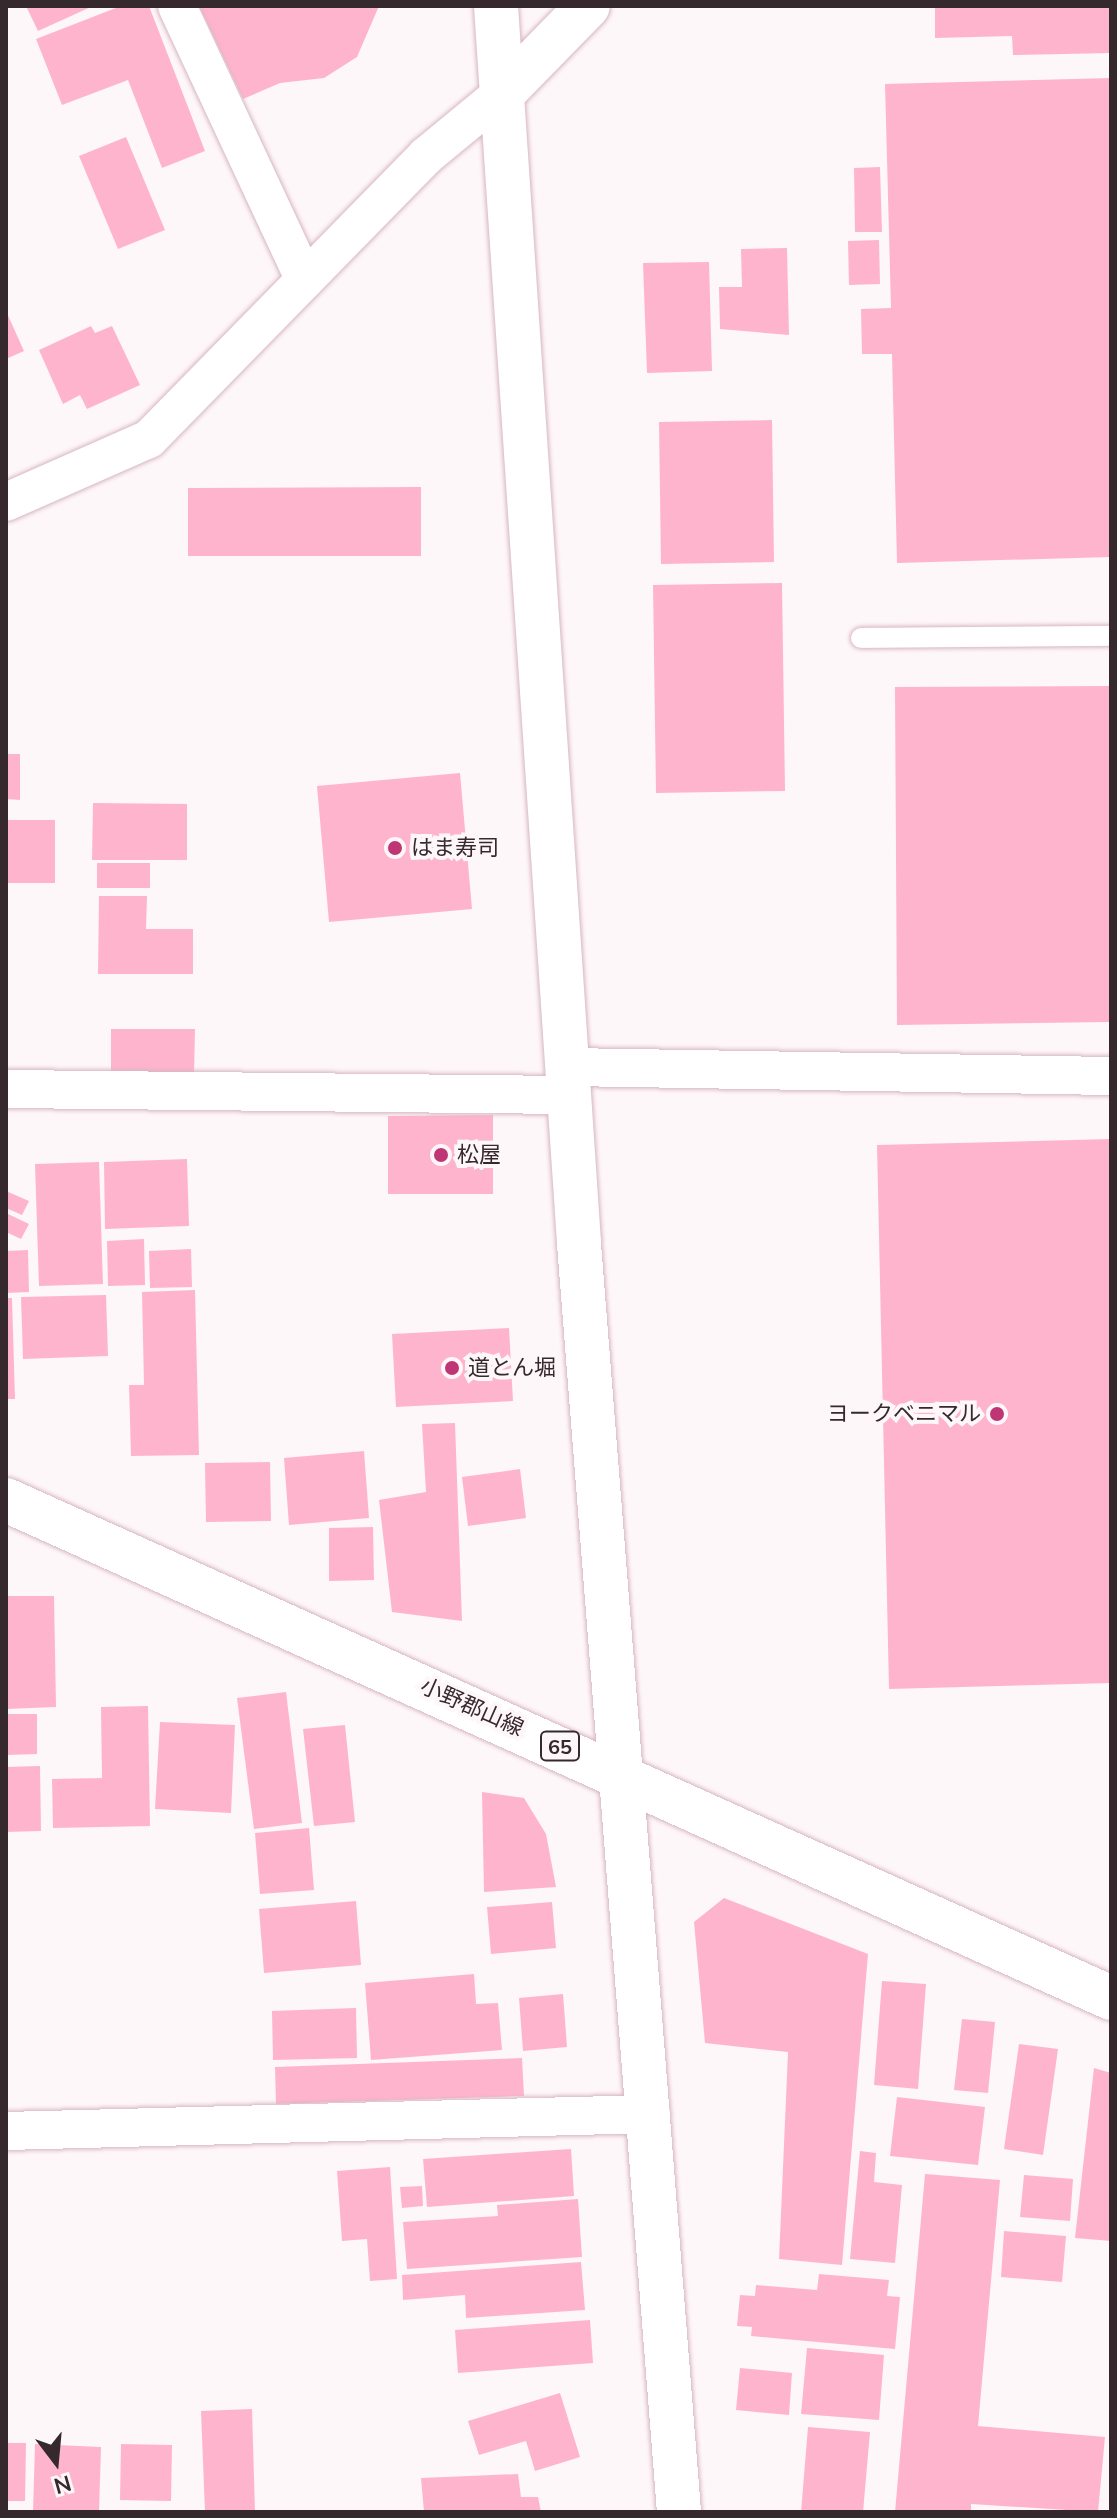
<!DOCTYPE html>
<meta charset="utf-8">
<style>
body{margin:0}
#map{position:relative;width:1117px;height:2518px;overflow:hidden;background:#fef7f9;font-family:Mulish,"Noto Sans JP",sans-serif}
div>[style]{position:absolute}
.building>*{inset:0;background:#ffb4cd}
.roads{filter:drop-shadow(0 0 2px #d7b6c0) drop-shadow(0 0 2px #d7b6c0)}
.lane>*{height:20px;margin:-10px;padding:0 10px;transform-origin:10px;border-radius:10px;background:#fff}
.street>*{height:38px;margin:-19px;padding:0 19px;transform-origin:19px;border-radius:19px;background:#fff}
.secondary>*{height:44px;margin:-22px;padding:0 22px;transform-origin:22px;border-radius:22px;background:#fff}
.primary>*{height:44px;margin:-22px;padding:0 22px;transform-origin:22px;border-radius:22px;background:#fff}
.dots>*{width:22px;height:22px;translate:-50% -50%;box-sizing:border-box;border:4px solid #fef7f9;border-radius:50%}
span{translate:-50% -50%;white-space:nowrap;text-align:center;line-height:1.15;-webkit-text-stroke:8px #fef7f9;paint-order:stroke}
.shield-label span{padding:2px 6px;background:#fef7f9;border:2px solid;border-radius:6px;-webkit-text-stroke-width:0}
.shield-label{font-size:20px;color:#36292d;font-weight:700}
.poi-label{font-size:22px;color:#36292d}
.left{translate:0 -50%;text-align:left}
.right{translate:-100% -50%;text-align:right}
.street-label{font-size:22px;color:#36292d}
.frame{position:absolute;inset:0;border:8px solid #36292d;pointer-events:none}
.north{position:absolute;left:16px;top:2422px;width:80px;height:80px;-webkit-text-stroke:6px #fef7f9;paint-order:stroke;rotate:164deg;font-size:22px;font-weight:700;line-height:32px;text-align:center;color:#36292d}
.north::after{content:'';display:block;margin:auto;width:28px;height:36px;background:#36292d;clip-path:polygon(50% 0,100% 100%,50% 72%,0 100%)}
</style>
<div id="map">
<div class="building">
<div style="clip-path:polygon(26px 6px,93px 6px,38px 31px)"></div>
<div style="clip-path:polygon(121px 6px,149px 6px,205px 151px,162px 168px,128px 80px,62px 105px,36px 39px)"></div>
<div style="clip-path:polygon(199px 6px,379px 6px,357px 57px,324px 78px,280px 83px,243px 99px)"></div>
<div style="clip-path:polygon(935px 6px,1111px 6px,1111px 53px,1013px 55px,1012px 36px,935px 38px)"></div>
<div style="clip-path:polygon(1111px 78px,1111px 557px,897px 563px,892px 354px,862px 354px,861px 309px,891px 308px,885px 84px)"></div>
<div style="clip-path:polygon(126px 137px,165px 230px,118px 249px,79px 156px)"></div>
<div style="clip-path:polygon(880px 167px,882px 232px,855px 232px,854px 168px)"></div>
<div style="clip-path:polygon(879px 240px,880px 284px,849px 285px,848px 241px)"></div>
<div style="clip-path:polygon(787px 248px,789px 335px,720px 329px,719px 287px,742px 287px,741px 249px)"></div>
<div style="clip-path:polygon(709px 262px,712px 371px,647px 373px,643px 263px)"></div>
<div style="clip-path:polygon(6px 311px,24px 351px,6px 359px)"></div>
<div style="clip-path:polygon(91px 326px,95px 333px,112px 326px,140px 385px,87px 409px,80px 395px,63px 404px,39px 350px)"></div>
<div style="clip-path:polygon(772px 420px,774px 562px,661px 564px,659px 422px)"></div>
<div style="clip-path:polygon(421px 487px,421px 556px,188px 556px,188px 488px)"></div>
<div style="clip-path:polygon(782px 583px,785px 791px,656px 793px,653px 585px)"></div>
<div style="clip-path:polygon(1111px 686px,1111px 1022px,897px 1025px,895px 687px)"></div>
<div style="clip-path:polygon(6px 754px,20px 754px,20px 800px,6px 799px)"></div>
<div style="clip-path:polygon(460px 773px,472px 909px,329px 922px,317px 786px)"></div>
<div style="clip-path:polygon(93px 803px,187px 804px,187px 860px,92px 860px)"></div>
<div style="clip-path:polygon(6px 820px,55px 820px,55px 883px,6px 883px)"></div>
<div style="clip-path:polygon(97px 863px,150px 863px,150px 888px,97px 888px)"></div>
<div style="clip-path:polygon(99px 896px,147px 896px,146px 929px,193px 929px,193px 974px,98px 974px)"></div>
<div style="clip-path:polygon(111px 1029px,195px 1029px,194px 1073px,111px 1073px)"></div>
<div style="clip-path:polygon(493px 1115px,493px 1194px,388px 1194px,388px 1116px)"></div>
<div style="clip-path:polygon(1111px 1139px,1111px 1683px,889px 1689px,877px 1145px)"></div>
<div style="clip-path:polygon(187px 1159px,189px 1226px,105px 1229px,104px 1162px)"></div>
<div style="clip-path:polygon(99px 1162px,103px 1284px,39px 1286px,35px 1164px)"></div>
<div style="clip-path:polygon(6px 1191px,29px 1201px,22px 1215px,6px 1208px)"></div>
<div style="clip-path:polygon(6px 1213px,29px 1224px,21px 1239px,6px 1232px)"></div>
<div style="clip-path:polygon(144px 1239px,145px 1285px,108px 1286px,107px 1241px)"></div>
<div style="clip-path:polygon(191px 1249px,192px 1287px,150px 1288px,149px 1251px)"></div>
<div style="clip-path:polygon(28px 1250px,29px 1292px,6px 1293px,6px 1251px)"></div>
<div style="clip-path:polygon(195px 1290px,199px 1455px,131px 1456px,129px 1385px,144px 1385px,142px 1292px)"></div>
<div style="clip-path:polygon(106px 1295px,108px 1356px,23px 1359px,21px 1297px)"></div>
<div style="clip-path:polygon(6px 1298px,12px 1298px,15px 1399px,6px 1399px)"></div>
<div style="clip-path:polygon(509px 1328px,513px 1401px,396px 1407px,392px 1334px)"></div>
<div style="clip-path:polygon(455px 1423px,462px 1621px,392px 1612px,379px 1500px,426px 1492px,422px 1424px)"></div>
<div style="clip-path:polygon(364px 1451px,369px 1518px,289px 1525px,284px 1458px)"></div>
<div style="clip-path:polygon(270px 1462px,271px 1521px,206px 1522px,205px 1463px)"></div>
<div style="clip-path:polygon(520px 1469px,526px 1518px,468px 1526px,462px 1477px)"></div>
<div style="clip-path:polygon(373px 1527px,374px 1580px,329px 1581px,329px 1528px)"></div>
<div style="clip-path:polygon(6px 1596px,54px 1596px,56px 1707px,6px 1709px)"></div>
<div style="clip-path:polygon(286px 1692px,302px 1823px,254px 1829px,237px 1698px)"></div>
<div style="clip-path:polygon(148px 1706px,150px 1826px,53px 1828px,52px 1779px,102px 1778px,101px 1707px)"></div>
<div style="clip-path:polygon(6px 1714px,37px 1714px,37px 1754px,6px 1755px)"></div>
<div style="clip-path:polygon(160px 1722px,235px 1725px,231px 1813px,155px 1809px)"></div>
<div style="clip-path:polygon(345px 1725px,355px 1822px,314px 1826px,303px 1729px)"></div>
<div style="clip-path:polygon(40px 1766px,41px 1831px,6px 1832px,6px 1767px)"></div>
<div style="clip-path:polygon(482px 1792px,524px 1798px,546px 1834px,556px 1887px,484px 1892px)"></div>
<div style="clip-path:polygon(309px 1828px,314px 1890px,260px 1894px,255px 1833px)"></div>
<div style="clip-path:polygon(724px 1898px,868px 1954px,842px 2265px,779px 2259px,788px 2052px,705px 2043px,694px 1922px)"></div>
<div style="clip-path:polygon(356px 1901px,361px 1965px,264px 1973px,259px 1909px)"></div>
<div style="clip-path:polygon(552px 1902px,556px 1948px,491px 1954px,487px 1907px)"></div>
<div style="clip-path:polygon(474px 1974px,476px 2004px,498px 2003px,502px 2050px,371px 2060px,365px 1983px)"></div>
<div style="clip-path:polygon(882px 1981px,926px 1984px,918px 2089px,874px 2085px)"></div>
<div style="clip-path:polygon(563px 1994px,567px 2047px,523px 2051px,519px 1998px)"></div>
<div style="clip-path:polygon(356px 2008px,357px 2058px,273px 2060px,272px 2011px)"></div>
<div style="clip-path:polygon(962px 2019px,995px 2022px,988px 2093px,954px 2090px)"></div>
<div style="clip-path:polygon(1019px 2044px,1058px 2049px,1043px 2155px,1004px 2149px)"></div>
<div style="clip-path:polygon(522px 2058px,524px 2096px,276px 2104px,275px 2067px)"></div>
<div style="clip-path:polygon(1094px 2068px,1111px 2073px,1111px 2241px,1075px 2238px)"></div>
<div style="clip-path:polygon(897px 2097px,985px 2107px,978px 2165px,890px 2156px)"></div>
<div style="clip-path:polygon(571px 2149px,574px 2196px,427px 2207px,423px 2159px)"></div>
<div style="clip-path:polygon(860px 2151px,876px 2153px,874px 2182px,902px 2185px,895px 2263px,850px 2259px)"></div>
<div style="clip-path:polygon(390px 2167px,397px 2279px,370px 2281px,367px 2239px,342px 2241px,337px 2171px)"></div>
<div style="clip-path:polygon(925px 2174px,1000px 2180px,978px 2426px,1105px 2437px,1098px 2512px,971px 2504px,971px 2512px,895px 2512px)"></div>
<div style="clip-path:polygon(1024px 2175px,1073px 2179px,1070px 2221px,1020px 2217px)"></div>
<div style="clip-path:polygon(422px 2186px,423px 2206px,402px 2208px,400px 2187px)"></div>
<div style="clip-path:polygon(578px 2199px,582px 2257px,407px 2269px,403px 2222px,498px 2216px,497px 2205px)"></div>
<div style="clip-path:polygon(1004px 2231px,1066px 2236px,1062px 2282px,1001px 2277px)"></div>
<div style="clip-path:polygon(581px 2262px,585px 2310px,466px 2318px,465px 2295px,403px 2300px,402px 2275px)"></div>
<div style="clip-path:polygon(819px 2274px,889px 2280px,887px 2296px,900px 2297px,895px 2349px,751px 2336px,752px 2327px,737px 2326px,740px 2295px,755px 2296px,756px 2285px,817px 2290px)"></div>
<div style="clip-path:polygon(590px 2320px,593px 2363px,458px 2373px,455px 2330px)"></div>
<div style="clip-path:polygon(807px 2348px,884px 2355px,879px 2420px,801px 2414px)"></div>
<div style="clip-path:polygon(740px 2368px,792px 2373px,789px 2415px,736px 2410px)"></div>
<div style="clip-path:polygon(560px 2393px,580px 2457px,535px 2471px,526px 2441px,479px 2455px,468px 2421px)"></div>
<div style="clip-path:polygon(252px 2409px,255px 2512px,205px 2512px,201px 2411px)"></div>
<div style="clip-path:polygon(808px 2427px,870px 2432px,863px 2512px,801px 2512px)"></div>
<div style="clip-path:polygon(6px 2443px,26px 2443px,25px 2501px,6px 2501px)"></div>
<div style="clip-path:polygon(35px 2444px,101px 2447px,99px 2512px,33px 2512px)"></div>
<div style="clip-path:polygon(121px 2444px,172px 2445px,171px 2501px,120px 2500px)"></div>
<div style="clip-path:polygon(518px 2474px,521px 2497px,538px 2497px,541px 2512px,424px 2512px,421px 2478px)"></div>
</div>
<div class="roads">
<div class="lane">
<div style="left:861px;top:638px;width:250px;rotate:-0.5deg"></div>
</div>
<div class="street">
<div style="left:177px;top:6px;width:302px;rotate:65deg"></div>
<div style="left:6px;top:502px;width:156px;rotate:-23.8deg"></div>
<div style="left:149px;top:439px;width:396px;rotate:-45.6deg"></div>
<div style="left:426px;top:156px;width:104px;rotate:-39.5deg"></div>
<div style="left:568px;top:1067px;width:543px;rotate:0.95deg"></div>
<div style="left:6px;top:1089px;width:564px;rotate:0.61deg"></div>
<div style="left:6px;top:2131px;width:645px;rotate:-1.51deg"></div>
</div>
<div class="secondary">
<div style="left:496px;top:6px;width:1241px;rotate:86.16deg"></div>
<div style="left:579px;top:1244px;width:1272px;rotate:85.49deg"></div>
<div style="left:506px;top:90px;width:117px;rotate:-45.7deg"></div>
</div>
<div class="primary">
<div style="left:6px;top:1500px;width:1212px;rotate:24.26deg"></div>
</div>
</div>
<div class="dots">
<div style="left:395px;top:848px;background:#be3673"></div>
<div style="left:441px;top:1155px;background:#be3673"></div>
<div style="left:452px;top:1368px;background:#be3673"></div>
<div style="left:997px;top:1414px;background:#be3673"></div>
</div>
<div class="shield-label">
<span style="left:560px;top:1746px">65</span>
</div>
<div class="poi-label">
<span class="left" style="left:411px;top:848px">はま寿司</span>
<span class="left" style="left:457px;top:1155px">松屋</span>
<span class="left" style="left:468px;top:1368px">道とん堀</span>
<span class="right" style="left:981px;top:1414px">ヨークベニマル</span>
</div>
<div class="street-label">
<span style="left:472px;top:1707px;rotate:24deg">小野郡山線</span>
</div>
<div class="frame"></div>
<div class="north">N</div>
</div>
